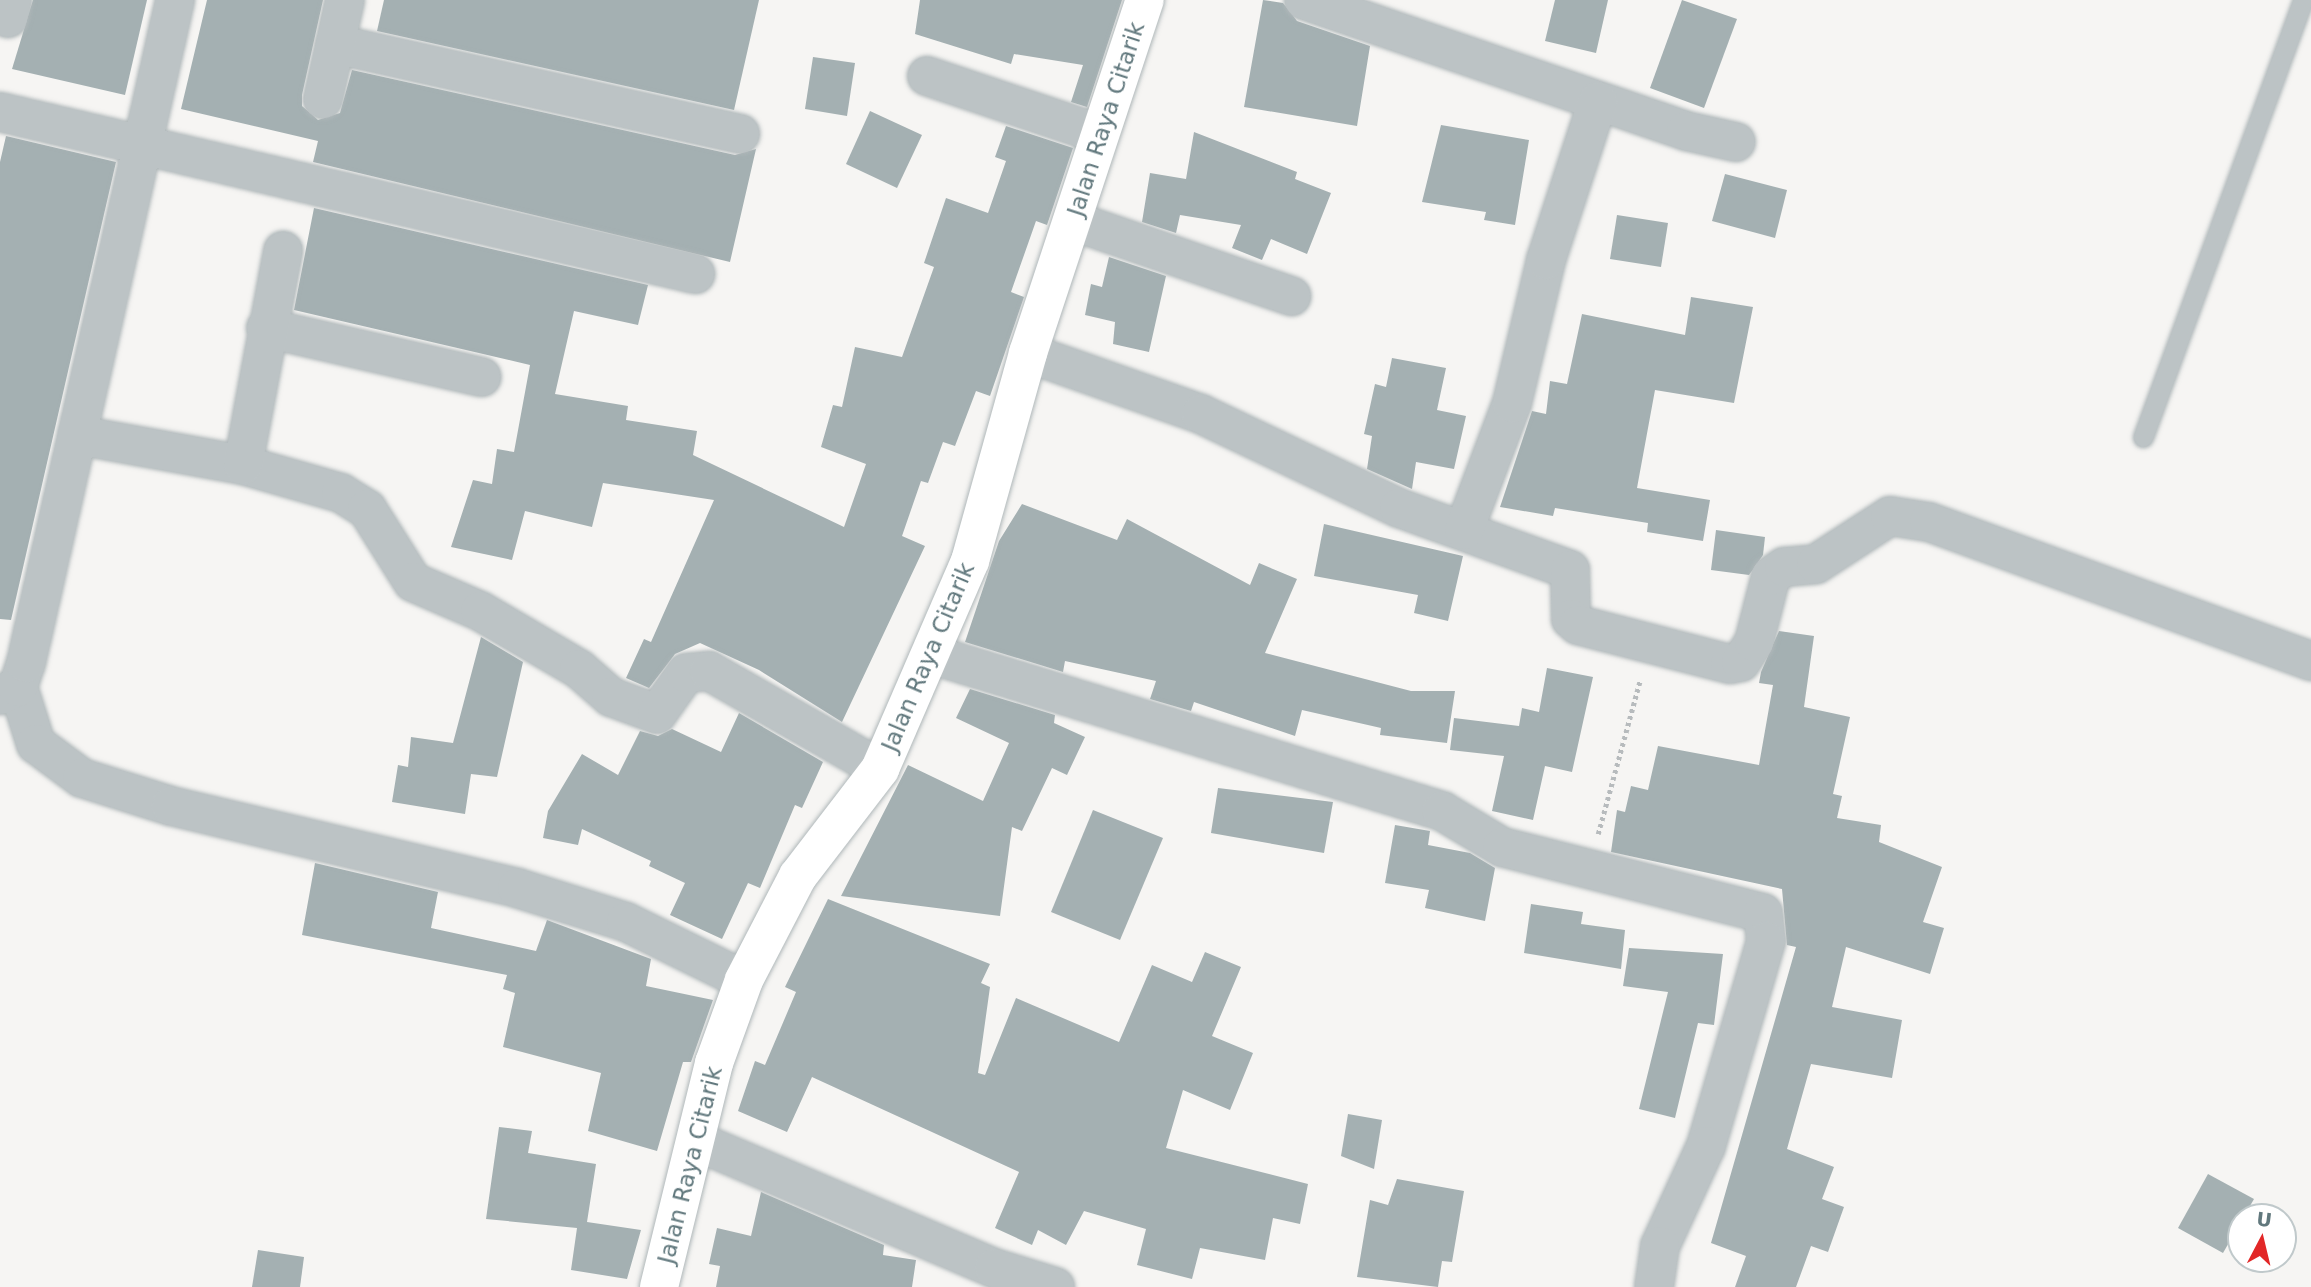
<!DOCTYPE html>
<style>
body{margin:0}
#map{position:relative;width:2311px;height:1287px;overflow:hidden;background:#f6f5f3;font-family:"DejaVu Sans",sans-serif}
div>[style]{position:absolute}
.building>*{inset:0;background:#a4b0b2}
.path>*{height:4.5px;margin-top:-2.25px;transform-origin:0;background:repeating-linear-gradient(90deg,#b7bbbd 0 3.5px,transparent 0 7px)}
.roads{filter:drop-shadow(0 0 2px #afb7b9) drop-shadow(0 0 2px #afb7b9)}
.lane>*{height:19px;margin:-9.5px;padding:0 9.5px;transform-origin:9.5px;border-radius:9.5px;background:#bcc3c5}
.street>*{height:38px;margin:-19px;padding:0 19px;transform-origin:19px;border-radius:19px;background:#bcc3c5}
.secondary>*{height:38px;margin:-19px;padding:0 19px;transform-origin:19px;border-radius:19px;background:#fff}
span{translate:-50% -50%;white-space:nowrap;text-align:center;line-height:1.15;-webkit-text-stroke:7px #fff;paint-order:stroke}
.street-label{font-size:23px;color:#61787d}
.north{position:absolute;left:2227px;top:1203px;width:70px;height:70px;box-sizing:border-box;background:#fff;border:2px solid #c0c9cb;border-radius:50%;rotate:7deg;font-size:19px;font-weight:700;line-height:28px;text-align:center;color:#61787d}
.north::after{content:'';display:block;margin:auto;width:24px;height:32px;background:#e22727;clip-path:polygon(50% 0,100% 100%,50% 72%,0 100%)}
</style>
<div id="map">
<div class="building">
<div style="clip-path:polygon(33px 0,147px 0,125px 95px,12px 69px)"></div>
<div style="clip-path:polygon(207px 0,323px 0,302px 95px,302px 106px,318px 120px,340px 113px,352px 70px,735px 155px,756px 149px,730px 262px,313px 162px,318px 141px,181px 109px)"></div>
<div style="clip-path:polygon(384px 0,759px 0,734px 110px,377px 31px)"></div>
<div style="clip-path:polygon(920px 0,1122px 0,1087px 107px,1071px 102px,1083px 65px,1014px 54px,1011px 64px,915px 34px)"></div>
<div style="clip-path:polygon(1263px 0,1283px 3px,1297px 21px,1370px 46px,1357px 126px,1244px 107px)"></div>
<div style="clip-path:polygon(1555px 0,1608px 0,1596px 53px,1545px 41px)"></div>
<div style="clip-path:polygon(1682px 0,1737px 19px,1704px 108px,1650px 88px)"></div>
<div style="clip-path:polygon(813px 57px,855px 63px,847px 116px,805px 109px)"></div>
<div style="clip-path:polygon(870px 111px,922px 135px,897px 188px,846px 164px)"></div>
<div style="clip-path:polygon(1441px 125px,1529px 140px,1515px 225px,1484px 220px,1486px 212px,1422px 202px)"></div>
<div style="clip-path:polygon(1006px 126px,1073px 148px,1047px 225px,1036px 221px,1011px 292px,1024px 297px,990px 396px,976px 391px,955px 446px,943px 442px,928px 483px,921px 481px,902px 536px,925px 546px,842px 722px,759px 670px,700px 643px,675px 654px,649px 688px,626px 678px,644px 639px,651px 642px,714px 500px,603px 483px,592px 527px,525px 511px,512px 560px,451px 547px,473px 480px,492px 484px,497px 449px,514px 452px,530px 365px,294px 310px,314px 208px,648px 285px,638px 325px,574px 311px,555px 394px,628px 406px,626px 420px,697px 431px,693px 455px,844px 527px,866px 464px,821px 447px,833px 405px,842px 407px,855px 347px,902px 357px,934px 267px,924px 263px,946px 198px,988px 213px,1006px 161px,995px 157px)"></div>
<div style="clip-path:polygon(1194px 132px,1297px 172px,1295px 179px,1331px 193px,1307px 254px,1271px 239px,1262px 260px,1232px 248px,1241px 225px,1180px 215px,1176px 233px,1142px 222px,1150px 173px,1186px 179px)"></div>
<div style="clip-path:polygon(6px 136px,116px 162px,11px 620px,0 619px,0 162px)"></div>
<div style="clip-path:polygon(1725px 174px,1787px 190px,1775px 238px,1712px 221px)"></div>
<div style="clip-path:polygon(1617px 215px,1668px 223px,1661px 267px,1610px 259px)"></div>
<div style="clip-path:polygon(1109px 257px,1166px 276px,1149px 352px,1113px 344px,1115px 322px,1085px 315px,1091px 284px,1102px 287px)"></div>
<div style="clip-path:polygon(1691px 297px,1753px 307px,1734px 403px,1655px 390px,1637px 488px,1710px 500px,1703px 541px,1647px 532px,1648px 523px,1555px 508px,1553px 516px,1500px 507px,1532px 411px,1546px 414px,1550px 381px,1567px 384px,1582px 314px,1685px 335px)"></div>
<div style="clip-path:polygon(1392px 358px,1446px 368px,1437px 410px,1466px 416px,1454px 469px,1416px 462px,1412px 489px,1367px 469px,1372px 436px,1364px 434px,1375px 384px,1386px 387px)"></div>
<div style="clip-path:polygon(1022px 504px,1117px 540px,1127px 519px,1250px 585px,1259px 563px,1297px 579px,1265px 653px,1411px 691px,1455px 691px,1447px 743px,1380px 735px,1381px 728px,1302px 710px,1295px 736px,1194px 702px,1191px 711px,1150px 699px,1156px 681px,1065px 661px,1063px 672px,965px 642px,999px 541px)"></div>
<div style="clip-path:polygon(1324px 524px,1463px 556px,1448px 621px,1414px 613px,1418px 595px,1314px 576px)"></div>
<div style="clip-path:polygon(1716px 530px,1765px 537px,1763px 555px,1749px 575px,1711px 570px)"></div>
<div style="clip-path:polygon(1779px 631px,1814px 636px,1804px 707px,1850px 717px,1833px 794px,1842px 796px,1837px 818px,1881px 825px,1879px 842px,1942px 867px,1923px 922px,1944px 928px,1930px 974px,1846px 947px,1832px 1007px,1902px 1020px,1892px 1078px,1811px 1064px,1787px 1149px,1834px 1167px,1822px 1199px,1844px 1207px,1828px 1252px,1811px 1246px,1796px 1287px,1735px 1287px,1746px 1256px,1711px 1243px,1796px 947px,1787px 945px,1782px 889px,1611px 852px,1617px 810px,1625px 812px,1631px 786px,1648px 790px,1658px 746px,1759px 765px,1773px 685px,1759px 683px,1761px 672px)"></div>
<div style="clip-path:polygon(481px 637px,523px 662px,497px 777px,471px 774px,465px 814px,392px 802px,398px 765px,408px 767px,411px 737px,453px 743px)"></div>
<div style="clip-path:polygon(1547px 668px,1593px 677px,1572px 772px,1545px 766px,1533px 820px,1492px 811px,1504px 756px,1450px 750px,1454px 718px,1519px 726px,1522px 708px,1539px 712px)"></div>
<div style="clip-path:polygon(970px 689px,1055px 715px,1054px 723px,1085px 737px,1067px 775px,1052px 768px,1022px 831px,1012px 827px,1000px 916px,841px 896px,908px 765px,983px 801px,1009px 743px,956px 718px)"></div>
<div style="clip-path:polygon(739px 713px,823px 762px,802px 808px,795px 805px,760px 888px,748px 883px,722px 939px,670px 915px,685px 883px,649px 866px,651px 861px,582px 829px,578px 845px,543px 838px,548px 811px,582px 754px,618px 775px,640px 731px,658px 736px,672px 729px,721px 752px)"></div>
<div style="clip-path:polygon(1218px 788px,1333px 802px,1324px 853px,1211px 833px)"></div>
<div style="clip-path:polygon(1093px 810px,1163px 838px,1120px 940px,1051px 912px)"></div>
<div style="clip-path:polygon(1395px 825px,1430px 831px,1428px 845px,1470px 853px,1495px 868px,1485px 921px,1425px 908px,1429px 890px,1385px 883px)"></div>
<div style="clip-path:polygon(315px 863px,438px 892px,431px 928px,536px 951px,547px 920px,651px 959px,646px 986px,713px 1000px,691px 1062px,683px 1062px,657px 1151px,588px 1131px,601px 1073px,503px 1047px,515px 993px,503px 989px,507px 975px,302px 935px)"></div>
<div style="clip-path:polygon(828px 899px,990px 964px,981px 983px,990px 987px,978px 1073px,985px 1075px,1016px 998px,1119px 1042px,1152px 965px,1192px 982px,1205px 952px,1241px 967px,1212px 1036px,1253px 1053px,1230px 1110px,1183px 1090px,1166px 1148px,1308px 1184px,1300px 1224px,1273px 1218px,1265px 1260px,1200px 1248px,1192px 1279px,1137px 1265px,1146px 1229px,1084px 1211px,1066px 1245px,1038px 1230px,1032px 1245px,995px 1228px,1019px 1172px,812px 1077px,787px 1132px,738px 1111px,755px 1061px,765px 1065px,796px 992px,785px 987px)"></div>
<div style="clip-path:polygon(1531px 904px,1583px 912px,1581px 924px,1625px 930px,1621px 969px,1524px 953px)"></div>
<div style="clip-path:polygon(1629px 948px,1723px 954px,1714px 1025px,1698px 1023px,1675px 1118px,1639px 1109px,1668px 992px,1623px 986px)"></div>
<div style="clip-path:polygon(1348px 1114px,1382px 1120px,1374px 1169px,1341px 1156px)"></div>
<div style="clip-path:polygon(499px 1127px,532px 1131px,528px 1153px,596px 1164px,587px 1222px,641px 1230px,627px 1279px,571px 1270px,577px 1228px,486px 1219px)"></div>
<div style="clip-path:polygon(2208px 1174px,2254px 1199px,2223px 1253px,2178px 1228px)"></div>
<div style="clip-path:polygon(1397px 1179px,1464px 1191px,1452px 1262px,1442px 1261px,1438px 1287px,1357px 1277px,1370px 1200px,1388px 1205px)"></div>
<div style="clip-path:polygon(761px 1192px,884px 1245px,883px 1255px,916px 1260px,912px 1287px,716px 1287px,720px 1266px,709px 1264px,717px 1228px,751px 1236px)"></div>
<div style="clip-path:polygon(258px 1250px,304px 1257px,300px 1287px,252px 1287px)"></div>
</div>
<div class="path">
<div style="left:1598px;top:834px;width:160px;rotate:-74.7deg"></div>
</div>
<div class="roads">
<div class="lane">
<div style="left:2143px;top:437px;width:465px;rotate:-69.9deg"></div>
</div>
<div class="street">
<div style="left:1304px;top:0;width:404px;rotate:18.9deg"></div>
<div style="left:1686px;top:131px;width:51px;rotate:12.4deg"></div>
<div style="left:8px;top:18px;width:18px;rotate:-77deg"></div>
<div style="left:335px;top:44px;width:415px;rotate:12.5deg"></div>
<div style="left:927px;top:76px;width:182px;rotate:18.6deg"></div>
<div style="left:323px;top:99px;width:101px;rotate:-77.5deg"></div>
<div style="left:0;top:112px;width:714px;rotate:13.12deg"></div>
<div style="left:1073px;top:221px;width:231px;rotate:19deg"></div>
<div style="left:266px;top:328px;width:221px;rotate:12.8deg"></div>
<div style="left:1028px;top:353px;width:183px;rotate:19.4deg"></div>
<div style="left:1201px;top:414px;width:219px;rotate:25.4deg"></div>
<div style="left:1399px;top:508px;width:182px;rotate:19.9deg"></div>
<div style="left:1570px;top:570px;width:49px;rotate:88.8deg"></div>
<div style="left:1571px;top:619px;width:9px;rotate:41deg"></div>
<div style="left:1578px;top:625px;width:157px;rotate:14.4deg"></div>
<div style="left:1730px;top:664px;width:11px;rotate:-10deg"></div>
<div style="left:1741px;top:662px;width:24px;rotate:-57deg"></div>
<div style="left:1754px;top:642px;width:68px;rotate:-75.6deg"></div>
<div style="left:1771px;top:576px;width:16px;rotate:-35deg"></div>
<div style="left:1784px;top:567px;width:32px;rotate:-5deg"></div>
<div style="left:1816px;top:564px;width:88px;rotate:-33deg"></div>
<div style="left:1890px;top:516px;width:39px;rotate:9deg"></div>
<div style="left:1929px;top:522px;width:407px;rotate:20deg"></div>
<div style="left:77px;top:435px;width:169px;rotate:10.2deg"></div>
<div style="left:243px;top:465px;width:102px;rotate:15.9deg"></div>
<div style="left:341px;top:493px;width:31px;rotate:32deg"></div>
<div style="left:367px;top:509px;width:86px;rotate:57.8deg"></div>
<div style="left:413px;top:582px;width:73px;rotate:23.4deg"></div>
<div style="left:480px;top:611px;width:115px;rotate:30.4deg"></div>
<div style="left:579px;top:669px;width:43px;rotate:41.2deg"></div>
<div style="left:611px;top:697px;width:49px;rotate:20.3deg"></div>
<div style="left:657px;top:714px;width:50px;rotate:-54.7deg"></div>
<div style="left:686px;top:673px;width:23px;rotate:-5deg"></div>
<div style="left:709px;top:671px;width:197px;rotate:29.8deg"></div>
<div style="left:243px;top:465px;width:218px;rotate:-79.4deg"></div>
<div style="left:1464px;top:530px;width:136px;rotate:-69.3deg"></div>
<div style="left:1512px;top:403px;width:147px;rotate:-76.6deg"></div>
<div style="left:1546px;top:260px;width:167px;rotate:-71.9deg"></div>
<div style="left:930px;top:654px;width:536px;rotate:17.05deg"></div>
<div style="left:1442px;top:811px;width:70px;rotate:31deg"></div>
<div style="left:1502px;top:847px;width:269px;rotate:14.2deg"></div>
<div style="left:1763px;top:913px;width:28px;rotate:84deg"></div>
<div style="left:1766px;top:941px;width:214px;rotate:106.3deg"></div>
<div style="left:1706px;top:1146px;width:110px;rotate:114.7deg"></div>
<div style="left:1660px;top:1246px;width:41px;rotate:98.3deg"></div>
<div style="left:18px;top:687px;width:60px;rotate:72.5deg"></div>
<div style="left:36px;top:744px;width:57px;rotate:36.5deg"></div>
<div style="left:82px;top:778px;width:93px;rotate:17.5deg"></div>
<div style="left:171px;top:806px;width:356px;rotate:13.3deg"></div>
<div style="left:517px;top:888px;width:114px;rotate:17.3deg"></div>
<div style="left:626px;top:922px;width:131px;rotate:26.2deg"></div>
<div style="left:0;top:695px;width:20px;rotate:-24deg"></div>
<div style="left:18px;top:687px;width:25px;rotate:-72deg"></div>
<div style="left:26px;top:663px;width:680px;rotate:-77.33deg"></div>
<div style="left:696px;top:1141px;width:324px;rotate:23.1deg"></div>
<div style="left:994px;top:1268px;width:64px;rotate:17.3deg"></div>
</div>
<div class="secondary">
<div style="left:659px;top:1287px;width:231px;rotate:-76.2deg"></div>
<div style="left:714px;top:1063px;width:88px;rotate:-70.1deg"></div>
<div style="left:744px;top:980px;width:117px;rotate:-62.6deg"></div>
<div style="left:798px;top:876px;width:135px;rotate:-52.5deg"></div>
<div style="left:880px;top:769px;width:227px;rotate:-66.6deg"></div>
<div style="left:970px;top:561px;width:216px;rotate:-74.4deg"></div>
<div style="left:1028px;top:353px;width:372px;rotate:-71.7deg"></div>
</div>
</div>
<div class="street-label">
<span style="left:1106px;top:119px;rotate:-72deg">Jalan Raya Citarik</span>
<span style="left:928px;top:657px;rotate:-67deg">Jalan Raya Citarik</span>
<span style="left:690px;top:1165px;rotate:-76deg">Jalan Raya Citarik</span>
</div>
<div class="north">U</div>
</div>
